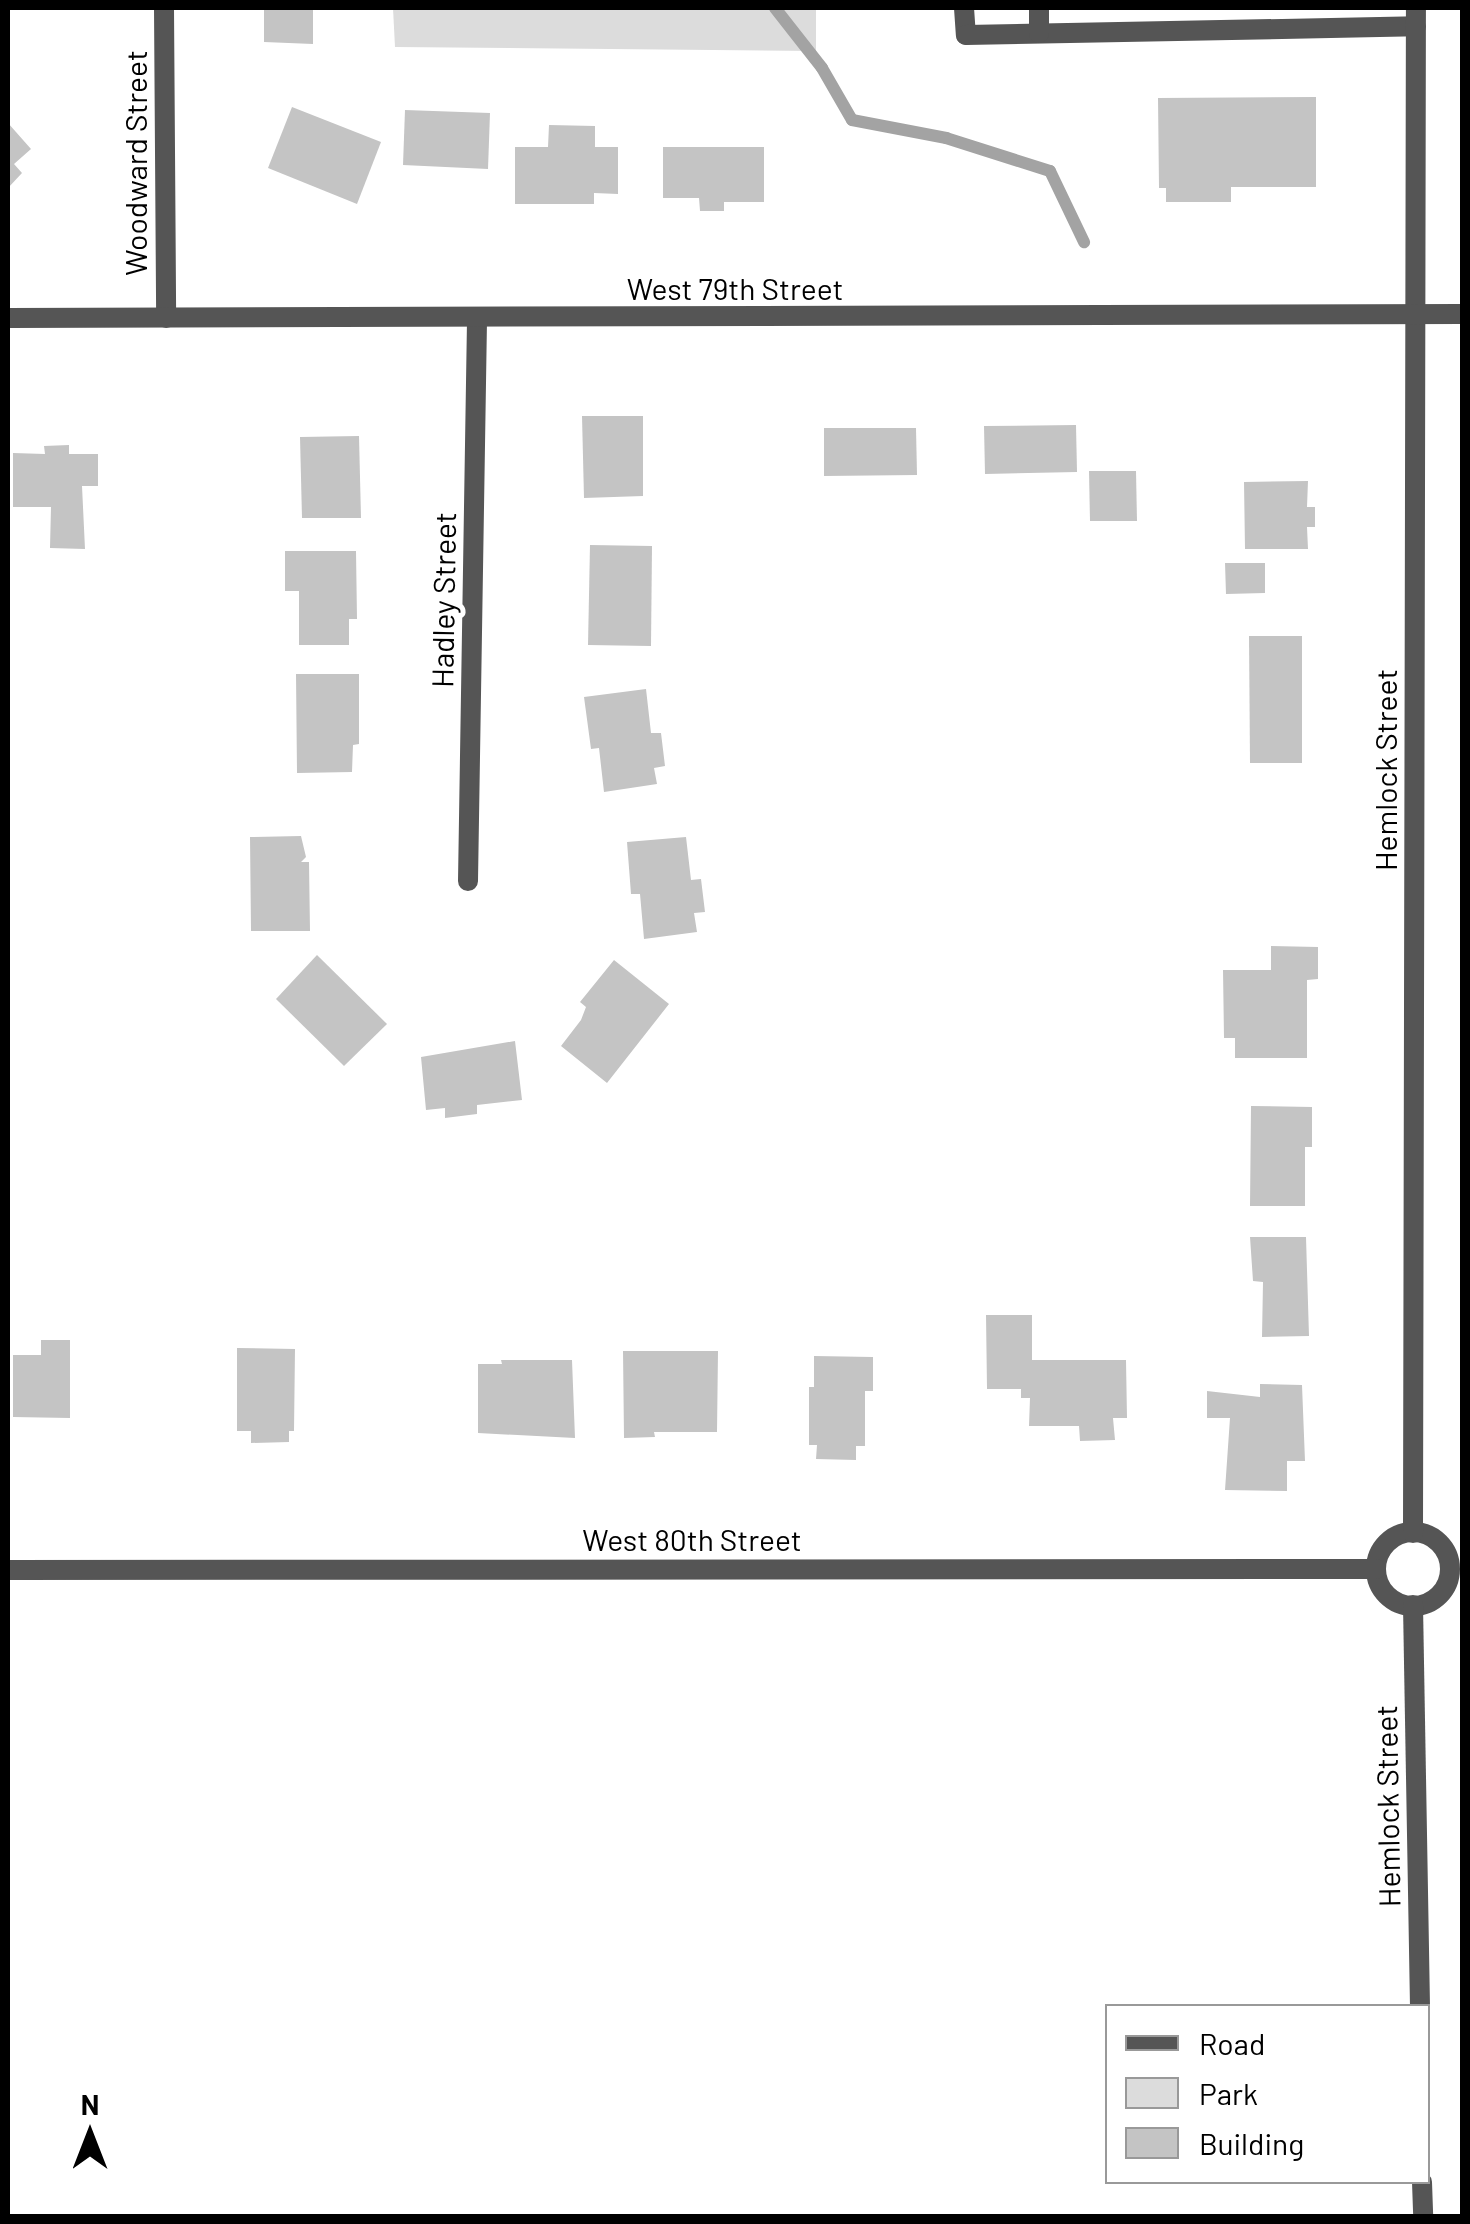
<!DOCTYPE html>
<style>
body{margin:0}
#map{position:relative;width:1470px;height:2224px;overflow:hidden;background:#fff;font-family:Barlow,sans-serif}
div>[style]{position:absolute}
.green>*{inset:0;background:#dcdcdc}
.stream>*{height:12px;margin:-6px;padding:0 6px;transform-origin:6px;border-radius:6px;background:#a3a3a3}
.building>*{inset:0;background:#c4c4c4}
.service>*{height:20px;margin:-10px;padding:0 10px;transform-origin:10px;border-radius:10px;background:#555}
.minor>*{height:20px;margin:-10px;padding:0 10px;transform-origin:10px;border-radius:10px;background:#555}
.minor>.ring{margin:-10px;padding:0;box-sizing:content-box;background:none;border:20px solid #555;border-radius:50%}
.tertiary>*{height:20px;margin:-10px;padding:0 10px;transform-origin:10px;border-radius:10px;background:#555}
span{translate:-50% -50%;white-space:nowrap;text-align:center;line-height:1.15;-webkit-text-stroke:10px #fff;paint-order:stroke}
.street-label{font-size:30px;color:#000}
.frame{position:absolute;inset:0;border:10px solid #000;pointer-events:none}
.legend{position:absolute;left:1105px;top:2004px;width:325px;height:180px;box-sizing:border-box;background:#fff;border:2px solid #999;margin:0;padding:12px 18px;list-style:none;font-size:30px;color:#000}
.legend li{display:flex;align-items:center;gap:20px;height:50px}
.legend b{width:50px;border:2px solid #999}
.north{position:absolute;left:40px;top:2084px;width:100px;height:100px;-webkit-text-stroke:8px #fff;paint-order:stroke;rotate:0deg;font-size:28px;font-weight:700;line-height:40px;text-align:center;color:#000}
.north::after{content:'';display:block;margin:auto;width:35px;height:45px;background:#000;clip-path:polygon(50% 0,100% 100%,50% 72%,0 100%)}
</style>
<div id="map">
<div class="green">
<div style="clip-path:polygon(393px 8px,816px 8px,816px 51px,395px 47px)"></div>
</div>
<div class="stream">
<div style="left:775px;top:8px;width:76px;rotate:51.9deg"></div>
<div style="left:822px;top:68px;width:60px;rotate:60deg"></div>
<div style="left:852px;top:120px;width:96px;rotate:10.8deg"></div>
<div style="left:946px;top:138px;width:109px;rotate:17.6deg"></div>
<div style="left:1050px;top:171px;width:79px;rotate:64.4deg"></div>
</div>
<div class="building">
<div style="clip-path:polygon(264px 8px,313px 8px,313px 44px,264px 42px)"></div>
<div style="clip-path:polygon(1316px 97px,1316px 187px,1231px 187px,1231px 202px,1166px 202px,1166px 188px,1159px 188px,1158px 98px)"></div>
<div style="clip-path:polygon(292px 107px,381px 142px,357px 204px,268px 168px)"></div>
<div style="clip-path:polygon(405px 110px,490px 113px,488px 169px,403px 165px)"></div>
<div style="clip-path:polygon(8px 123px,31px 149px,14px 164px,22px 173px,8px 188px)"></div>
<div style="clip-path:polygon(549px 125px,595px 126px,595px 147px,618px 147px,618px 194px,594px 193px,594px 204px,515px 204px,515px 147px,548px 147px)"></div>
<div style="clip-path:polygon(663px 147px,764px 147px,764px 202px,724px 202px,724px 211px,700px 211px,699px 198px,663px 198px)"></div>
<div style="clip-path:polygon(582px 416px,643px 416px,643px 496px,584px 498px)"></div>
<div style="clip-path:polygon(1076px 425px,1077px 472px,985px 474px,984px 426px)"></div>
<div style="clip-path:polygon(824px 428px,916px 428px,917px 475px,824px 476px)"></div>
<div style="clip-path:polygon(359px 436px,361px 518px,302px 518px,300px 437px)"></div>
<div style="clip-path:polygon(69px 445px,69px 454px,98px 454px,98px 486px,82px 486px,85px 549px,50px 548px,51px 507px,13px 507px,13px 453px,45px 454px,44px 446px)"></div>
<div style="clip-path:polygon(1089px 471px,1136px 471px,1137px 521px,1090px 521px)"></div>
<div style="clip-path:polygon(1308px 481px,1307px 507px,1315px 507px,1315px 527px,1307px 527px,1308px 549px,1245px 549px,1244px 482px)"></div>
<div style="clip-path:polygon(590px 545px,652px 546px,651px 646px,588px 645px)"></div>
<div style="clip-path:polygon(285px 551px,356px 551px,357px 619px,349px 619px,349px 645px,299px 645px,299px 591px,285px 591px)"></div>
<div style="clip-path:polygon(1225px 563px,1265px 563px,1265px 593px,1226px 594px)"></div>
<div style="clip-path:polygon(1249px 636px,1302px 636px,1302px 763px,1250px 763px)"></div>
<div style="clip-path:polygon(296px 674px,359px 674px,359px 744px,353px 745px,352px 772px,297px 773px)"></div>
<div style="clip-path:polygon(646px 689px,651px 733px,661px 733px,665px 766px,654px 768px,657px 784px,604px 792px,599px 748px,591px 749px,584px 697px)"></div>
<div style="clip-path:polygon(301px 836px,306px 857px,301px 862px,309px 862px,310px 931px,251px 931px,250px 837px)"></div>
<div style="clip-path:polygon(686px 837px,691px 880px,701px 879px,705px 912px,694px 913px,697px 932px,644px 939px,640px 894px,631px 894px,627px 842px)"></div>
<div style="clip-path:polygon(1271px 946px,1318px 947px,1318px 979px,1307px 980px,1307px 1058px,1235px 1058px,1235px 1038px,1224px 1038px,1223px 970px,1271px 970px)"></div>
<div style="clip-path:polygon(317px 955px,387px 1024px,344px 1066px,276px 999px)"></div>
<div style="clip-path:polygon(614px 960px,669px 1004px,607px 1083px,561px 1046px,581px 1020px,586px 1007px,580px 1002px)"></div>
<div style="clip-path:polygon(515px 1041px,522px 1100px,477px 1105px,477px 1114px,445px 1118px,445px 1108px,426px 1110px,421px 1057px)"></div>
<div style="clip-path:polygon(1251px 1106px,1312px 1107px,1312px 1147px,1305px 1147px,1305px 1206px,1250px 1206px)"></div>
<div style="clip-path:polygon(1250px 1237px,1306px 1237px,1309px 1336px,1262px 1337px,1263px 1282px,1253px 1281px)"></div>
<div style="clip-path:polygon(986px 1315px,1032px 1315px,1032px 1360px,1126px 1360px,1127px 1418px,1113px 1418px,1115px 1440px,1080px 1441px,1079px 1426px,1029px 1426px,1030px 1398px,1021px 1398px,1021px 1389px,987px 1389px)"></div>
<div style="clip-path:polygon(41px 1340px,70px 1340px,70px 1418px,13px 1417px,13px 1355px,41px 1355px)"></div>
<div style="clip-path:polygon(237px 1348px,295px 1349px,294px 1431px,289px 1431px,289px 1442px,251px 1443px,251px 1431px,237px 1431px)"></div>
<div style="clip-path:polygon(623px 1351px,718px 1351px,717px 1432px,654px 1432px,655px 1437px,624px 1438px)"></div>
<div style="clip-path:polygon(814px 1356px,873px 1357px,873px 1391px,865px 1391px,865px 1446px,856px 1446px,856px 1460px,816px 1459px,817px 1445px,809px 1445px,809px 1387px,814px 1387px)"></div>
<div style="clip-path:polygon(501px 1360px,572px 1360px,575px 1438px,478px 1433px,478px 1364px,502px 1364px)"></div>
<div style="clip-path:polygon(1260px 1384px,1302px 1385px,1305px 1461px,1287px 1461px,1287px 1491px,1225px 1490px,1230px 1418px,1207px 1418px,1207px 1391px,1260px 1397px)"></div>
</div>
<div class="service">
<div style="left:964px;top:8px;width:27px;rotate:86deg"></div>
<div style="left:966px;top:35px;width:450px;rotate:-1.1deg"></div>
<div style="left:1039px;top:33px;width:25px;rotate:-90deg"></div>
</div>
<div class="minor">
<div style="left:164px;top:8px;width:310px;rotate:89.6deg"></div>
<div style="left:468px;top:881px;width:561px;rotate:-89.08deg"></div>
<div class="ring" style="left:1376px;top:1532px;width:54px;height:54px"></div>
<div style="left:1413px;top:1533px;width:1525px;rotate:-89.89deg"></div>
<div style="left:8px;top:1570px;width:1368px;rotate:-0.04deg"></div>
<div style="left:1413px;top:1605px;width:401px;rotate:89deg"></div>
<div style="left:1422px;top:2182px;width:34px;rotate:88deg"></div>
</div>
<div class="tertiary">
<div style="left:8px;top:318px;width:1454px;rotate:-0.16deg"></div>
</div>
<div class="street-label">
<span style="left:135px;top:163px;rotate:-90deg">Woodward Street</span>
<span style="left:735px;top:288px">West 79th Street</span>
<span style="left:443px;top:600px;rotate:-89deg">Hadley Street</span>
<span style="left:1385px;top:770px;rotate:-90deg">Hemlock Street</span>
<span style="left:692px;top:1539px">West 80th Street</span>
<span style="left:1387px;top:1806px;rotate:-91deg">Hemlock Street</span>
</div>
<div class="frame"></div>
<ul class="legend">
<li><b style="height:12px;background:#555"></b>Road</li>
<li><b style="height:28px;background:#dcdcdc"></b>Park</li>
<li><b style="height:28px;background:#c4c4c4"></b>Building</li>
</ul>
<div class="north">N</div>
</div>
